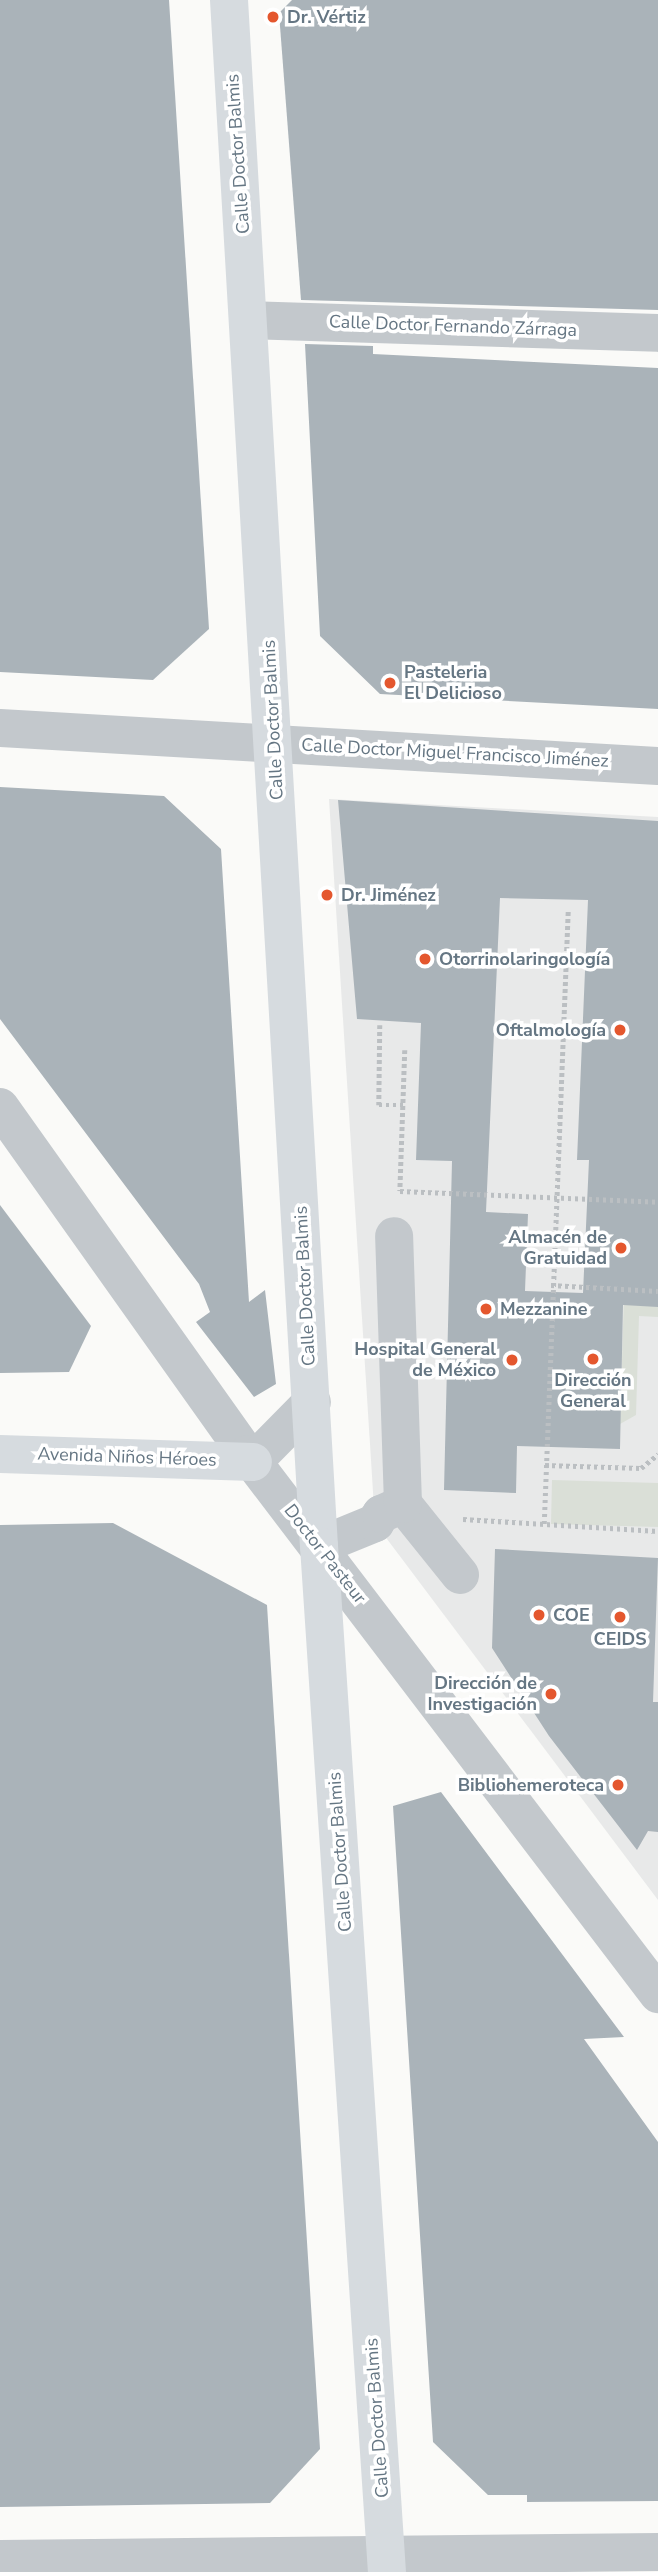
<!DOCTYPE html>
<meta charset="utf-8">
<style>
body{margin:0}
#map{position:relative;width:658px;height:2572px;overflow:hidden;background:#fafaf8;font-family:"Nunito Sans",sans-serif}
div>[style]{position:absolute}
.built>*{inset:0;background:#e8e9e9}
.green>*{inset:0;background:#dadfd7}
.building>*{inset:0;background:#aab3b9}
.path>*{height:4.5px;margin-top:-2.25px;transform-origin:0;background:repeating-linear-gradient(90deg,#bbbfc2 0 3.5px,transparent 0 7px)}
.minor>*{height:38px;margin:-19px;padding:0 19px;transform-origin:19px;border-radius:19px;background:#c3c8cc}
.major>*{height:38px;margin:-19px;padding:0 19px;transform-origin:19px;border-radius:19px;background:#d6dbdf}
.dots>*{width:19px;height:19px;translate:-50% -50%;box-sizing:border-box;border:4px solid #fff;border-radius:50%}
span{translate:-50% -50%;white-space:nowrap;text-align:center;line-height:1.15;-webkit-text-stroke:7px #fff;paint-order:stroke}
.poi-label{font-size:18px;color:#657683;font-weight:700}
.left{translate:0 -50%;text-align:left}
.right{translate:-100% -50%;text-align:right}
.street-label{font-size:18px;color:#657683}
</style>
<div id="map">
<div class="built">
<div style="clip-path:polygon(329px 799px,658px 817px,658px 1900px,375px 1523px)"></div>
</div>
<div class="green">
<div style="clip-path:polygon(624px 1295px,658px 1307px,658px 1317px,639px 1316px,636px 1415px,620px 1424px)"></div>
<div style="clip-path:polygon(552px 1480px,658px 1483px,658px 1527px,551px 1524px)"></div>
</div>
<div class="building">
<div style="clip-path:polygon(0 0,169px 0,209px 629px,153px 680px,0 672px)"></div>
<div style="clip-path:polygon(292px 0,658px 0,658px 310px,301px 300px,279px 13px)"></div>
<div style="clip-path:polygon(305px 344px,373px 346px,373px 354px,658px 368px,658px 709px,380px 694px,320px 636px)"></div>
<div style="clip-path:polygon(0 787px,164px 796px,221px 849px,249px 1302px,265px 1290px,276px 1384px,254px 1397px,196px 1322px,210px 1312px,199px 1284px,0 1019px)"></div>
<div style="clip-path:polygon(evenodd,338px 800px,658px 821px,658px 1307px,623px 1305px,620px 1449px,517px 1446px,516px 1493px,444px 1490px,452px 1161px,416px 1160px,421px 1023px,357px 1019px,338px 800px,500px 898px,588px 900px,577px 1160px,589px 1160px,583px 1293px,525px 1291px,528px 1214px,486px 1212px,500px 898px)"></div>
<div style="clip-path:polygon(0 1205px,91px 1326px,69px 1372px,0 1373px)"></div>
<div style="clip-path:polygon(113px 1523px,267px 1605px,320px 2449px,270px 2503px,0 2507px,0 1525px)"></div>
<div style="clip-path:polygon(495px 1549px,658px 1558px,653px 1702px,658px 1702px,658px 1832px,648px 1831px,637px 1850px,549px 1736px,492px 1648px)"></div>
<div style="clip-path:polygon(441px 1792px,624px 2037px,584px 2039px,658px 2142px,658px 2501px,527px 2502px,527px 2495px,488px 2495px,433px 2442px,393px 1806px)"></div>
</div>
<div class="path">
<div style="left:380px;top:1025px;width:80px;rotate:90.7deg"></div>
<div style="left:379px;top:1105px;width:24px"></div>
<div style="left:405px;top:1050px;width:141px;rotate:92deg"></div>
<div style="left:400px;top:1191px;width:258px;rotate:2.4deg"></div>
<div style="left:551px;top:1285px;width:107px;rotate:3.2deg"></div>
<div style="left:545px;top:1465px;width:96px;rotate:1.8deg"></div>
<div style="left:641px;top:1468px;width:22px;rotate:-39deg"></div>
<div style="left:463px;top:1519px;width:195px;rotate:3.5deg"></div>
<div style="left:544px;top:1524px;width:614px;rotate:-87.76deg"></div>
</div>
<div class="minor">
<div style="left:248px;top:320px;width:410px;rotate:1.8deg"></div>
<div style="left:0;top:728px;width:659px;rotate:3.31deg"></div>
<div style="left:0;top:1107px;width:426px;rotate:54.6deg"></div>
<div style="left:247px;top:1454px;width:679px;rotate:52.72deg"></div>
<div style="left:253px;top:1462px;width:84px;rotate:-45.5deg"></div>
<div style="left:403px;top:1504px;width:91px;rotate:51.2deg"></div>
<div style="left:319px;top:1546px;width:61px;rotate:-22.3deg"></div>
<div style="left:375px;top:1523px;width:11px;rotate:-56deg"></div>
<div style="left:381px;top:1514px;width:24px;rotate:-24deg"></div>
<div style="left:403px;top:1504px;width:268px;rotate:-91.9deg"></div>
<div style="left:0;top:2559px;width:658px;rotate:-0.61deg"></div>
</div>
<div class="major">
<div style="left:229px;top:0;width:1549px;rotate:86.67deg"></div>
<div style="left:319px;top:1546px;width:1028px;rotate:86.21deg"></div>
<div style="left:0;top:1454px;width:253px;rotate:1.8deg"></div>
</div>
<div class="dots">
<div style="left:273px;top:17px;background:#e4572e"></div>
<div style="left:390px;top:683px;background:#e4572e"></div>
<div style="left:327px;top:895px;background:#e4572e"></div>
<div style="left:425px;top:959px;background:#e4572e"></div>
<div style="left:620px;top:1030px;background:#e4572e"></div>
<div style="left:621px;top:1248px;background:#e4572e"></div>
<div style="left:486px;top:1309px;background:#e4572e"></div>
<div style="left:593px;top:1359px;background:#e4572e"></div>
<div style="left:512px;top:1360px;background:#e4572e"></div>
<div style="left:539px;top:1615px;background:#e4572e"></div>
<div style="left:620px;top:1617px;background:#e4572e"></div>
<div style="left:551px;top:1694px;background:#e4572e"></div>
<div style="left:618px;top:1785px;background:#e4572e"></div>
</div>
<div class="poi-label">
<span class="left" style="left:287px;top:17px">Dr. Vértiz</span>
<span class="left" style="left:404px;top:683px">Pasteleria<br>El Delicioso</span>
<span class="left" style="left:341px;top:895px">Dr. Jiménez</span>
<span class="left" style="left:439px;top:959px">Otorrinolaringología</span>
<span class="right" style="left:606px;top:1030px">Oftalmología</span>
<span class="right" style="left:607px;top:1248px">Almacén de<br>Gratuidad</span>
<span class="left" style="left:500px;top:1309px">Mezzanine</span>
<span class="right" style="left:496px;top:1360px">Hospital General<br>de México</span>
<span style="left:593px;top:1391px">Dirección<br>General</span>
<span class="left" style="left:553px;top:1615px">COE</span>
<span style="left:620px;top:1639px">CEIDS</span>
<span class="right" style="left:537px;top:1694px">Dirección de<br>Investigación</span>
<span class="right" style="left:604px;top:1785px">Bibliohemeroteca</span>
</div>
<div class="street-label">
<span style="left:238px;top:154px;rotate:-94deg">Calle Doctor Balmis</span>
<span style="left:453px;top:326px;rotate:2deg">Calle Doctor Fernando Zárraga</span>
<span style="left:273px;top:720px;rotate:-93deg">Calle Doctor Balmis</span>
<span style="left:455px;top:753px;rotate:3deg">Calle Doctor Miguel Francisco Jiménez</span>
<span style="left:305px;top:1286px;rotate:-93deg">Calle Doctor Balmis</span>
<span style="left:127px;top:1457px;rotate:2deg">Avenida Niños Héroes</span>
<span style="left:325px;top:1554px;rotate:52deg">Doctor Pasteur</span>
<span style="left:340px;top:1852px;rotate:-94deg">Calle Doctor Balmis</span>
<span style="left:377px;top:2418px;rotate:-94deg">Calle Doctor Balmis</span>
</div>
</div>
